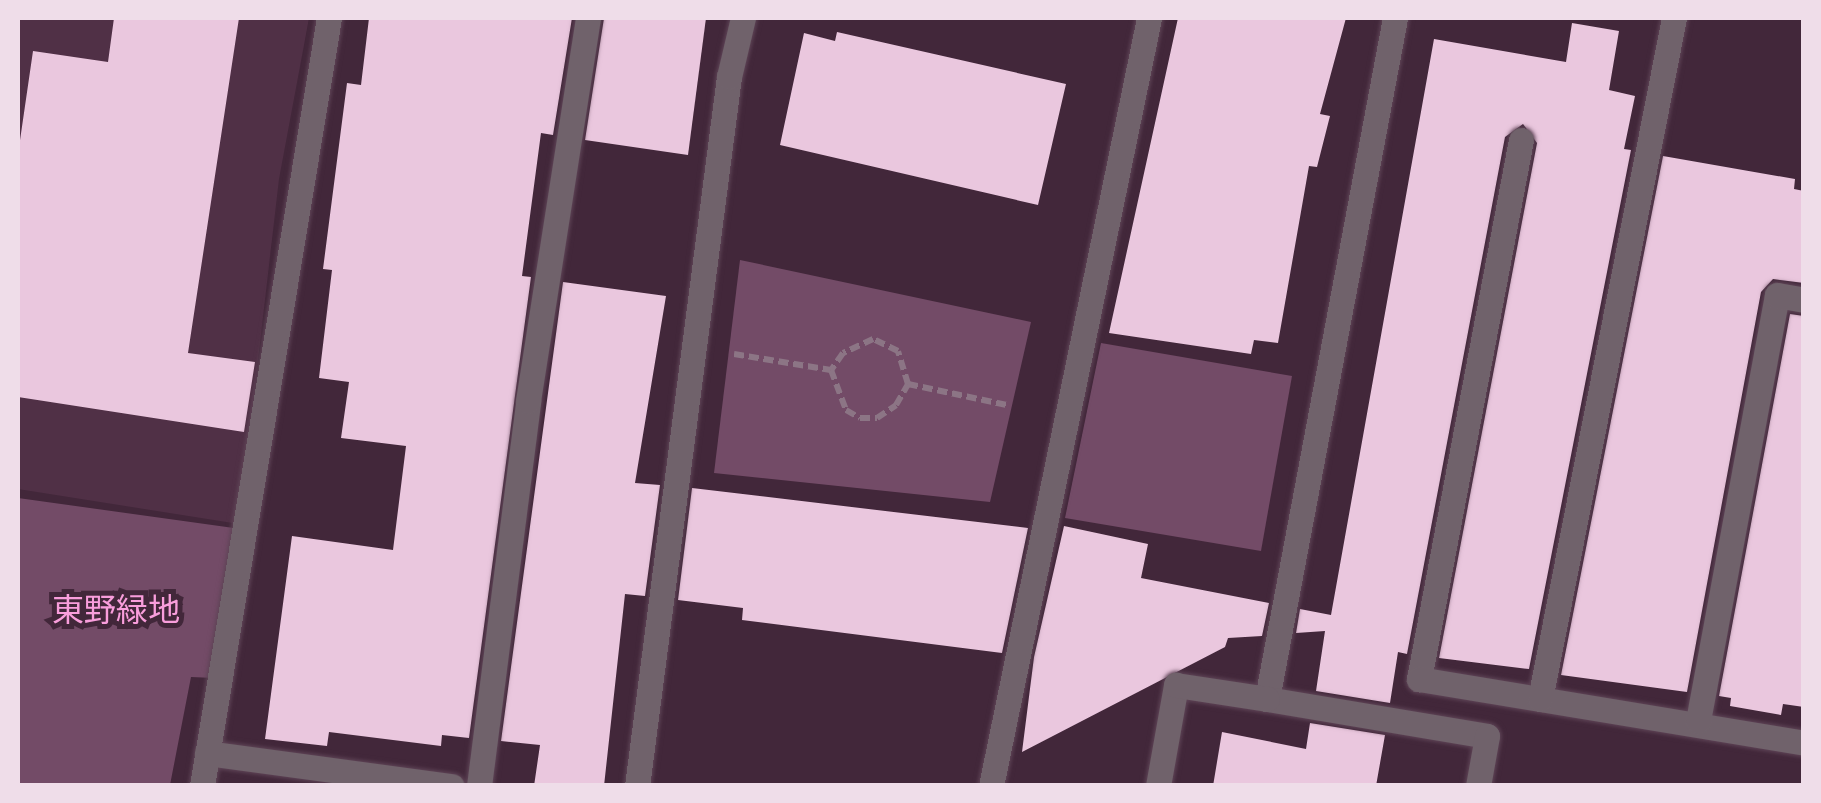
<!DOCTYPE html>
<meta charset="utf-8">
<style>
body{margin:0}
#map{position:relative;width:1821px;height:803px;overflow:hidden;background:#42273a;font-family:"Fira Sans Condensed","Noto Sans JP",sans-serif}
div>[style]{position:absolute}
.built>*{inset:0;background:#503046}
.green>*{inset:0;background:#734b67}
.building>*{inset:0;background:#eac7de}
.path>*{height:6px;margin-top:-3px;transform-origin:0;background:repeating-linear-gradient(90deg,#8c7585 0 10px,transparent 0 15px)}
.roads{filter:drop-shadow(0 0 2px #5e4456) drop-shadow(0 0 2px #5e4456)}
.lane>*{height:25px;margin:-12.5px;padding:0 12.5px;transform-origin:12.5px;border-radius:12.5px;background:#70626b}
.street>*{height:25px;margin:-12.5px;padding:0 12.5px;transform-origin:12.5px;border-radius:12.5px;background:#70626b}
span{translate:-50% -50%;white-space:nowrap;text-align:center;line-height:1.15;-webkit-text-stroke:10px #42273a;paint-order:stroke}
.park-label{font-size:32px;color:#f99edc}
.frame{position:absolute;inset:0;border:20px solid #efdde9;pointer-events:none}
</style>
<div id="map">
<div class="built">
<div style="clip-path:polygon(18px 18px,309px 18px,279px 179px,239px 524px,18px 489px)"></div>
</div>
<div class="green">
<div style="clip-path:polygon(740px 260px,1031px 322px,990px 502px,714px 473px)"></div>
<div style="clip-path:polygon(1101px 343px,1292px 376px,1261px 551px,1065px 518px)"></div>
<div style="clip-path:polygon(18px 498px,241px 529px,214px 678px,191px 677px,170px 785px,18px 786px)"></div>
</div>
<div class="building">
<div style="clip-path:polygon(114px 18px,239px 18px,188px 353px,255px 362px,244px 432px,18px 397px,18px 154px,33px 51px,108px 62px)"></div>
<div style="clip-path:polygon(369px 18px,572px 18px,553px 135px,541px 133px,522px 276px,531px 277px,469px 738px,442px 735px,441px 746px,329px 732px,327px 746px,265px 739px,292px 536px,393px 550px,406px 446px,341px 438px,349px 382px,319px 378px,332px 270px,323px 269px,347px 83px,361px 85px)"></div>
<div style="clip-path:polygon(604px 18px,706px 18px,688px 155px,585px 140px)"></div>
<div style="clip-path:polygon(1178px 18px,1346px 18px,1320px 114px,1330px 116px,1317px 167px,1309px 166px,1278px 343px,1254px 340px,1251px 354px,1109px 333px)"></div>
<div style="clip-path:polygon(1572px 23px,1619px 31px,1609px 90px,1635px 96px,1624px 149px,1631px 150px,1529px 669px,1439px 658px,1537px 143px,1523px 124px,1505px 137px,1407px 654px,1398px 652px,1390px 703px,1316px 691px,1325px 631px,1296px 633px,1300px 609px,1331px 615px,1434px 39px,1566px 62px)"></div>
<div style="clip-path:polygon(837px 32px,1066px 84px,1038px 205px,780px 145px,804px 33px,835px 41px)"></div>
<div style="clip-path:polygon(1663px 156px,1795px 179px,1794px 189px,1804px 191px,1804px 283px,1773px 279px,1761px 292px,1687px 692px,1561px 675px)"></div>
<div style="clip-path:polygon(563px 282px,666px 296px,635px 483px,660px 485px,645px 596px,625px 594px,604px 786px,534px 786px,540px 745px,501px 741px)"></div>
<div style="clip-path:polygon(1790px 314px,1804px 316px,1804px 707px,1783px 704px,1781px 715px,1730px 706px,1731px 698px,1719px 696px)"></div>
<div style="clip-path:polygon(692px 488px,1028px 528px,1002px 653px,742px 620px,743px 608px,678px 600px)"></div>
<div style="clip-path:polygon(1064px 526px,1148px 544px,1141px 578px,1269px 603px,1262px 636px,1228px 638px,1225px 647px,1022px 752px,1034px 657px)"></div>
<div style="clip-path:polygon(1310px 723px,1385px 735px,1376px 786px,1213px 786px,1222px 732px,1306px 749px)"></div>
</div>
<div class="path">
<div style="left:734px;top:354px;width:98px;rotate:9.4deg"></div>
<div style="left:831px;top:370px;width:43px;rotate:69.4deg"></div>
<div style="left:846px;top:410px;width:16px;rotate:30deg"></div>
<div style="left:860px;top:418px;width:17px"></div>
<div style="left:877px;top:418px;width:23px;rotate:-34deg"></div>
<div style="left:896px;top:405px;width:24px;rotate:-60deg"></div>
<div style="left:908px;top:384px;width:34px;rotate:-107deg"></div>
<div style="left:898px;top:351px;width:28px;rotate:-154deg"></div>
<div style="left:873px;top:339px;width:33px;rotate:155deg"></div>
<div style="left:843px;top:353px;width:21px;rotate:125deg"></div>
<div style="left:908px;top:384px;width:101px;rotate:12deg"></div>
</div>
<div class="roads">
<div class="lane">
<div style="left:1521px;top:140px;width:549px;rotate:100.72deg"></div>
<div style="left:1419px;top:679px;width:390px;rotate:9.4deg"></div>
<div style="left:1540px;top:699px;width:694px;rotate:-78.87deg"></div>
<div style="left:1698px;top:721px;width:433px;rotate:-79.5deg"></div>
<div style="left:1777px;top:295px;width:27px;rotate:10deg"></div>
</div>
<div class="street">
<div style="left:1395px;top:18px;width:693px;rotate:100.65deg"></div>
<div style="left:1267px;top:699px;width:223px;rotate:9.5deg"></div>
<div style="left:1487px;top:736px;width:51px;rotate:100.2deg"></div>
<div style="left:207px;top:753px;width:247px;rotate:7.7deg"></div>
<div style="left:202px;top:786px;width:778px;rotate:-80.61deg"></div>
<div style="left:479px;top:786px;width:388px;rotate:-82.7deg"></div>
<div style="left:528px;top:401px;width:388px;rotate:-81.1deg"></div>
<div style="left:637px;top:786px;width:715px;rotate:-82.61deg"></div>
<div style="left:729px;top:77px;width:61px;rotate:-76.7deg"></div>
<div style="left:991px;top:786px;width:784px;rotate:-78.37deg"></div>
<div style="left:1158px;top:786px;width:103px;rotate:-79.9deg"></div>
<div style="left:1176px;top:685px;width:92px;rotate:8.7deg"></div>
</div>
</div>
<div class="park-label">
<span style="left:116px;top:610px">東野緑地</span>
</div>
<div class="frame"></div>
</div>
